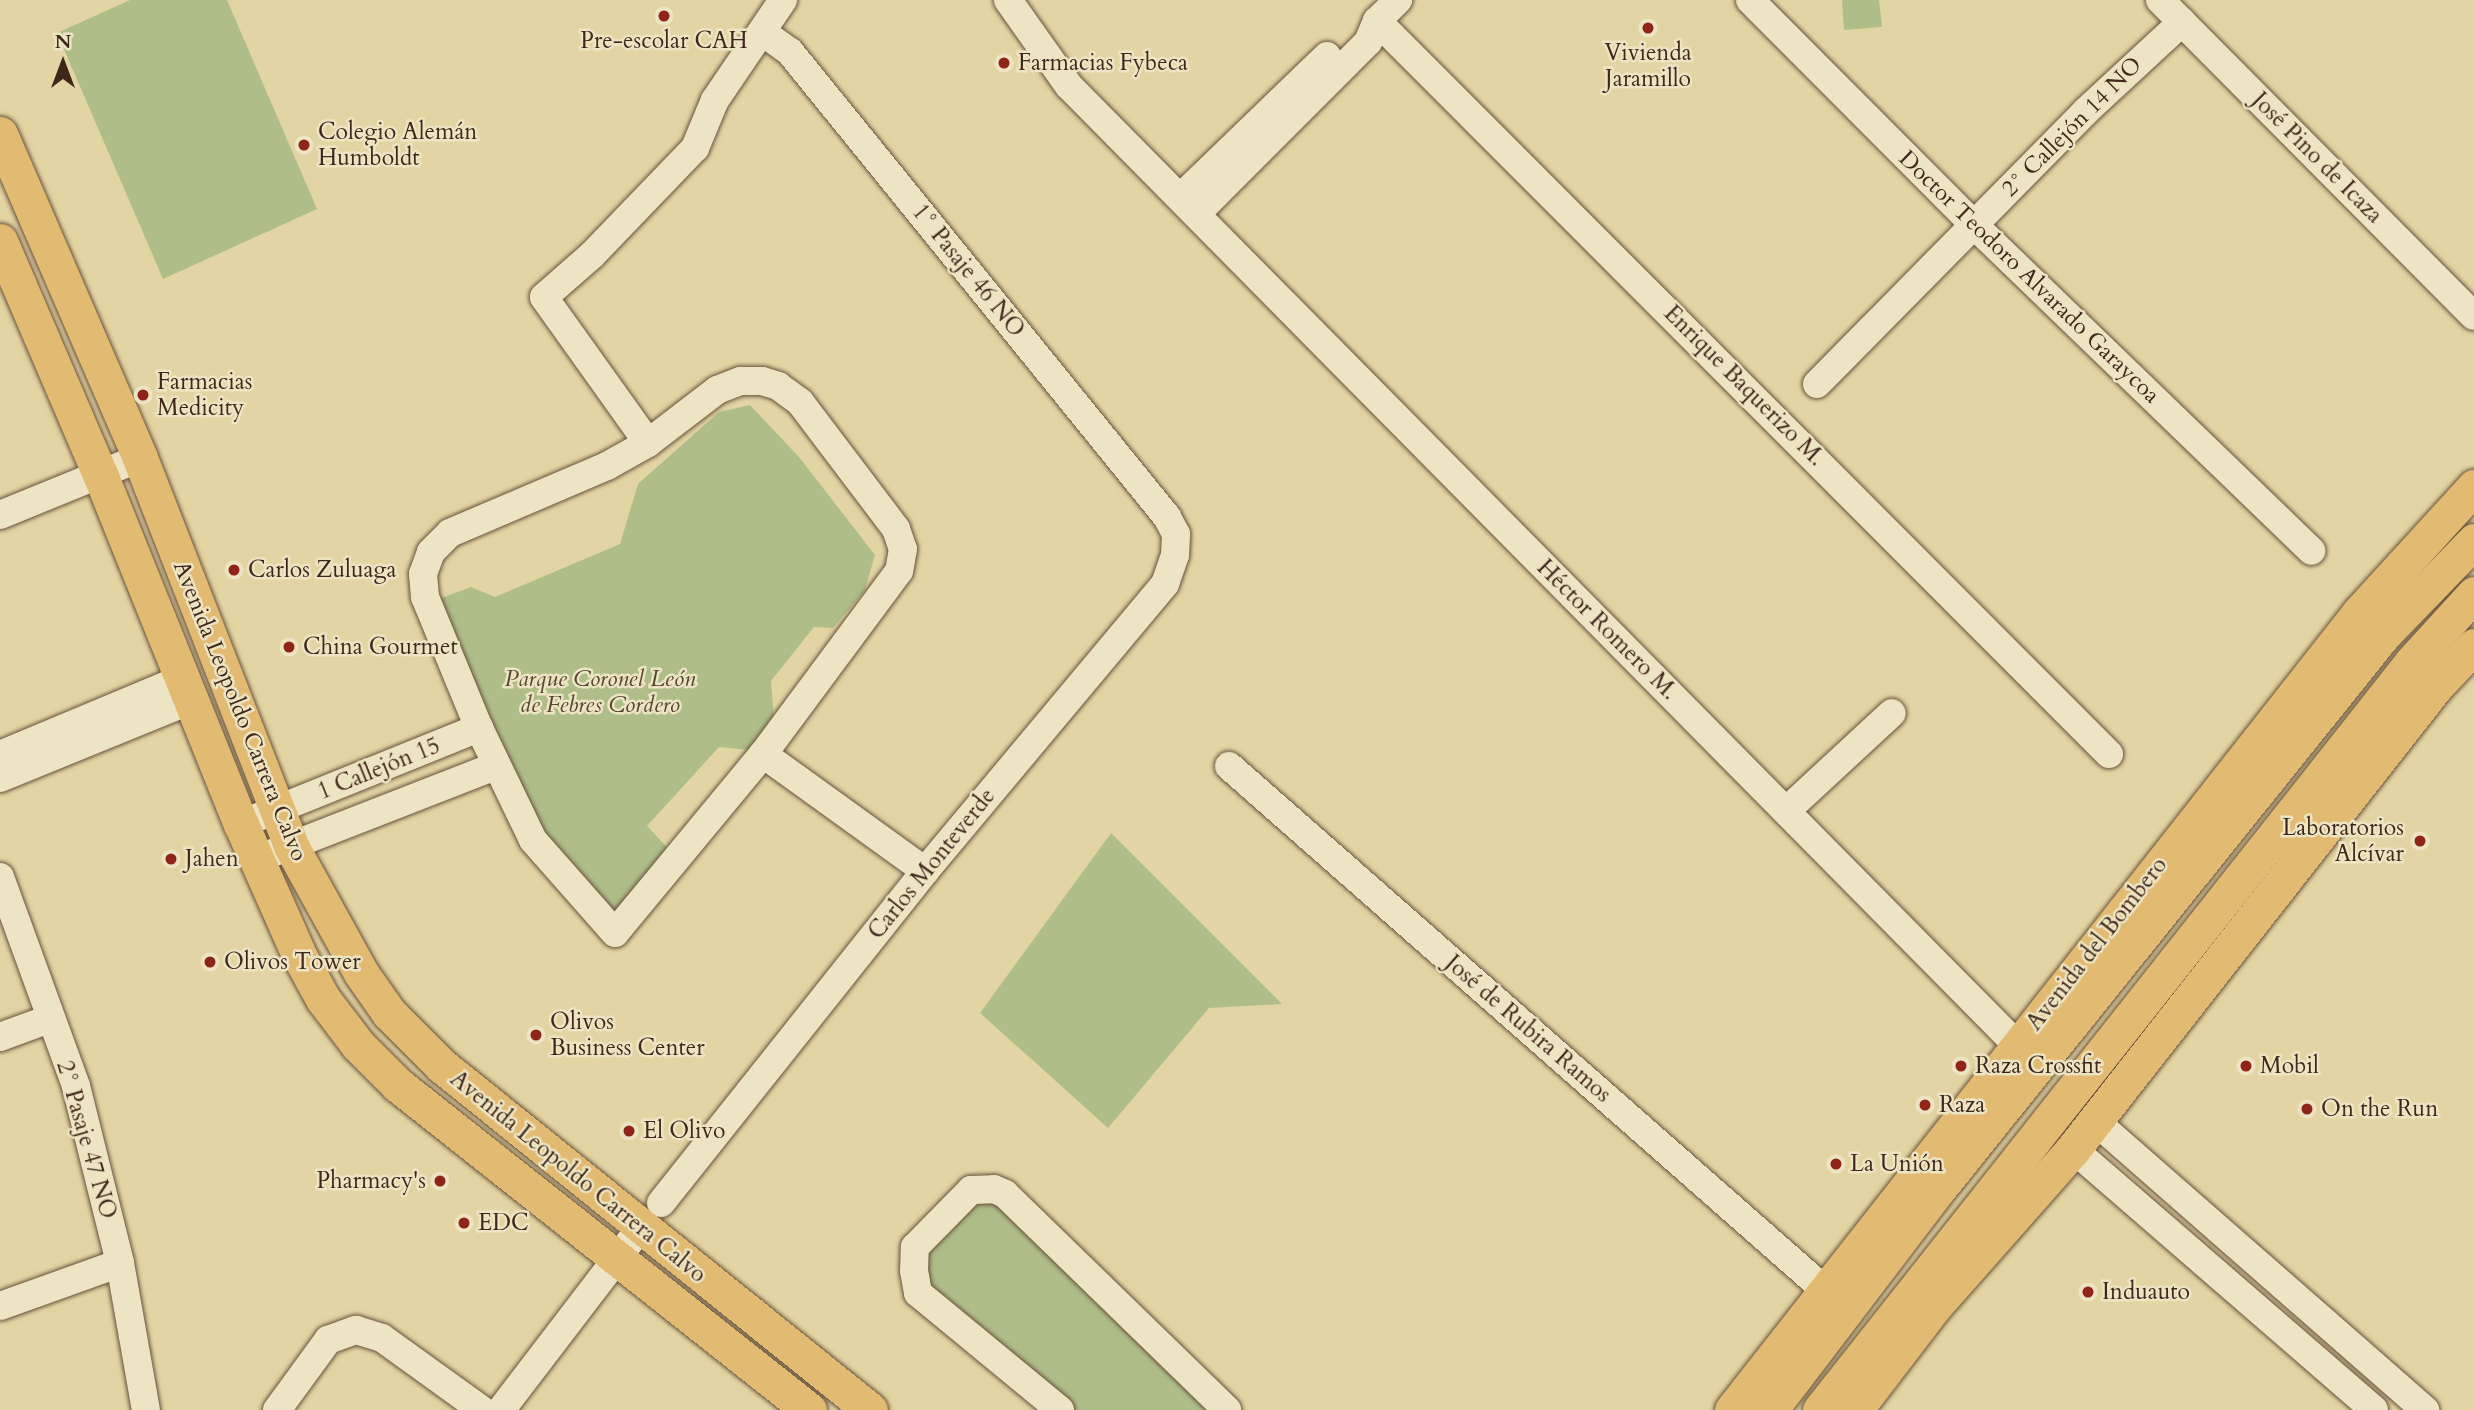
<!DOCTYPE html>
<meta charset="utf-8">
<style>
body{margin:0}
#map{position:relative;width:2474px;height:1410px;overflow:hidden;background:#e3d5a3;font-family:Cardo,serif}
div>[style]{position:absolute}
.green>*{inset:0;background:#afbe89}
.roads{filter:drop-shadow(0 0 2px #68523d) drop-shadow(0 0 2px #68523d)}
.minor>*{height:28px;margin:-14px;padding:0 14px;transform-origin:14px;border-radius:14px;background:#ede4c3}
.major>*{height:35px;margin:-17.5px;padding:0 17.5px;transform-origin:17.5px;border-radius:17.5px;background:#e2ba72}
.dots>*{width:19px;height:19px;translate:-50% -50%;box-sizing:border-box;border:4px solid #ede4c3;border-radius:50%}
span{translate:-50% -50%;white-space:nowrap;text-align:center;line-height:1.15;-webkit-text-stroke:5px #ede4c3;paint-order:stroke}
.poi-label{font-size:23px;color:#3f271b}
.left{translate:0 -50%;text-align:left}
.right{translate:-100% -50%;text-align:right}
.street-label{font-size:23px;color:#3f271b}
.park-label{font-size:23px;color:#554531;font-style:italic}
.north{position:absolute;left:28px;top:28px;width:70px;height:70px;-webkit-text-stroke:5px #ede4c3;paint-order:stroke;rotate:0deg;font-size:19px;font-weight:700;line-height:28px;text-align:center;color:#3f271b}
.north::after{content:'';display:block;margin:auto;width:24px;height:32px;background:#3f271b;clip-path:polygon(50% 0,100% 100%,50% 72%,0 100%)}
</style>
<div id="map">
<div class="green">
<div style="clip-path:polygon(130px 0,227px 0,317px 209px,163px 279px,57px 33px)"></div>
<div style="clip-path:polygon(1842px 0,1879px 0,1882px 27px,1844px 30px)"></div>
<div style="clip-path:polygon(750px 405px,799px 457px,875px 555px,865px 590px,833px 628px,814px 627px,771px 681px,774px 721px,750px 750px,719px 747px,647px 826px,677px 858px,615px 933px,533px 840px,428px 603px,471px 587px,495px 597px,620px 544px,638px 484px,719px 412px)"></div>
<div style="clip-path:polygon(1111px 833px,1282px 1004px,1209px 1008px,1108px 1128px,980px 1013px)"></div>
<div style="clip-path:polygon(994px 1189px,1227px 1410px,1060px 1410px,914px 1271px,971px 1190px)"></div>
</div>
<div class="roads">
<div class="minor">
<div style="left:1008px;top:0;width:105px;rotate:54.7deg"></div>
<div style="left:1069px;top:86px;width:1350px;rotate:45.33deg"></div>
<div style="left:1750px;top:0;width:317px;rotate:45.1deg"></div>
<div style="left:1974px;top:225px;width:469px;rotate:44deg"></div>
<div style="left:2160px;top:0;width:445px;rotate:45.2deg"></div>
<div style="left:1377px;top:21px;width:1036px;rotate:45.04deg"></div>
<div style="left:1181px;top:197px;width:203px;rotate:-44deg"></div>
<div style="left:1197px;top:213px;width:242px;rotate:-45deg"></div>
<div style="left:1368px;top:42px;width:23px;rotate:-67deg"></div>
<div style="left:1377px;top:21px;width:30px;rotate:-45deg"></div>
<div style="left:741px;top:381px;width:21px"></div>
<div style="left:762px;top:381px;width:17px;rotate:17deg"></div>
<div style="left:778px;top:386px;width:27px;rotate:36deg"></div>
<div style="left:800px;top:402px;width:159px;rotate:52.9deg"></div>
<div style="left:896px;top:529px;width:21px;rotate:71deg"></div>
<div style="left:903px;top:549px;width:22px;rotate:100deg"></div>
<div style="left:899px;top:571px;width:228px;rotate:126.6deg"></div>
<div style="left:763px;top:754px;width:232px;rotate:129.6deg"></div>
<div style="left:615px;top:933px;width:124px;rotate:-131.4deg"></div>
<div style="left:533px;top:840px;width:124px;rotate:-115.7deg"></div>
<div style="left:479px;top:728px;width:142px;rotate:-112.4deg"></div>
<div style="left:425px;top:597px;width:23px;rotate:-95deg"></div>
<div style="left:423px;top:574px;width:23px;rotate:-70deg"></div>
<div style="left:431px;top:552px;width:27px;rotate:-45deg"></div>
<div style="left:450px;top:533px;width:171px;rotate:-23.1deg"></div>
<div style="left:607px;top:466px;width:47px;rotate:-29.3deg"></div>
<div style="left:648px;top:443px;width:87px;rotate:-37.5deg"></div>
<div style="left:717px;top:390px;width:26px;rotate:-21deg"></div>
<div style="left:1817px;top:384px;width:383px;rotate:-45.4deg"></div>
<div style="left:2086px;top:111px;width:131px;rotate:-42.8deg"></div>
<div style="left:648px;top:443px;width:179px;rotate:-125.5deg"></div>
<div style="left:544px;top:297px;width:64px;rotate:-41.2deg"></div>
<div style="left:592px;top:255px;width:149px;rotate:-46.1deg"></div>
<div style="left:695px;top:148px;width:52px;rotate:-67.4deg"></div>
<div style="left:715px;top:100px;width:121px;rotate:-55.8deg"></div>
<div style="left:0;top:515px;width:151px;rotate:-22.2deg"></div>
<div style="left:763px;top:754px;width:200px;rotate:35.8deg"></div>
<div style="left:0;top:755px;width:197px;rotate:-22.7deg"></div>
<div style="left:1229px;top:766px;width:796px;rotate:41.33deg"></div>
<div style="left:0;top:778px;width:206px;rotate:-22.2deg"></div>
<div style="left:1786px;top:811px;width:144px;rotate:-42.8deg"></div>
<div style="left:241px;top:824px;width:257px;rotate:-22deg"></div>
<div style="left:257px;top:859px;width:256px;rotate:-21.3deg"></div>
<div style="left:0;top:877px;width:222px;rotate:70deg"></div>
<div style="left:76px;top:1086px;width:182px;rotate:76deg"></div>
<div style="left:120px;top:1263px;width:149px;rotate:80deg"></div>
<div style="left:0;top:1037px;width:52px;rotate:-20.2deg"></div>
<div style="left:2095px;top:1121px;width:439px;rotate:41.2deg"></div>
<div style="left:2073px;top:1149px;width:398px;rotate:40.9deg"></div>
<div style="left:661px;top:1203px;width:424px;rotate:-51.5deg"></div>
<div style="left:925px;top:871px;width:374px;rotate:-50.1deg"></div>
<div style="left:1165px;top:584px;width:31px;rotate:-71deg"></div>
<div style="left:1175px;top:555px;width:21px;rotate:-87deg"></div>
<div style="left:1176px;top:534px;width:19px;rotate:-118deg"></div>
<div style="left:1167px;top:517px;width:599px;rotate:-129.03deg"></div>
<div style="left:790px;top:52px;width:34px;rotate:-144deg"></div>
<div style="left:0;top:1306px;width:127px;rotate:-19.7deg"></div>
<div style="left:277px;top:1410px;width:87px;rotate:-53.9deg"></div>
<div style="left:328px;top:1340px;width:30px;rotate:-20deg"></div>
<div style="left:356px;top:1330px;width:27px;rotate:17deg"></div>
<div style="left:382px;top:1338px;width:123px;rotate:35.8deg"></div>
<div style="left:501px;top:1410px;width:229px;rotate:-52.6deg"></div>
<div style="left:1060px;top:1410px;width:184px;rotate:-140.5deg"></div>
<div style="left:918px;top:1293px;width:22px;rotate:-100deg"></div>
<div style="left:914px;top:1271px;width:24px;rotate:-88deg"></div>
<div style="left:915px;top:1247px;width:80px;rotate:-45.5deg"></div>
<div style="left:971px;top:1190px;width:23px;rotate:-2deg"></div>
<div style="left:994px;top:1189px;width:12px;rotate:24deg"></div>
<div style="left:1005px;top:1194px;width:310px;rotate:44.2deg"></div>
</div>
<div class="major">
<div style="left:0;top:134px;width:353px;rotate:66.6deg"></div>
<div style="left:140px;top:458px;width:416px;rotate:68.7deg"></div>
<div style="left:291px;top:846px;width:145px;rotate:61.1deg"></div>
<div style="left:361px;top:973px;width:49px;rotate:55deg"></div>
<div style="left:389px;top:1013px;width:75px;rotate:45deg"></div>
<div style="left:442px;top:1066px;width:549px;rotate:38.79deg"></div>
<div style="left:0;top:241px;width:254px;rotate:66.8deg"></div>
<div style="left:100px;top:474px;width:377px;rotate:68.1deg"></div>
<div style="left:241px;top:824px;width:145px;rotate:66.1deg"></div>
<div style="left:300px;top:957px;width:48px;rotate:61.3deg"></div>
<div style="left:323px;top:999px;width:58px;rotate:52.7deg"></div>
<div style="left:358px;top:1045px;width:57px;rotate:45deg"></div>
<div style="left:398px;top:1085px;width:524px;rotate:38.34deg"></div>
<div style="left:1732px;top:1410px;width:1014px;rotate:-51.81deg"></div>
<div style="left:2359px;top:613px;width:171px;rotate:-47.6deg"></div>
<div style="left:1770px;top:1410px;width:280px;rotate:-52.7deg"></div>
<div style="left:1940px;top:1187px;width:708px;rotate:-51.25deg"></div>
<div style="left:2383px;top:635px;width:131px;rotate:-45.9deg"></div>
<div style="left:1820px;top:1410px;width:954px;rotate:-51.64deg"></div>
<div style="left:2412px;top:662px;width:92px;rotate:-47.6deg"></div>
<div style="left:1855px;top:1410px;width:128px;rotate:-52.6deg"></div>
<div style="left:1933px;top:1308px;width:212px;rotate:-48.6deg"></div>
<div style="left:2073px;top:1149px;width:588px;rotate:-51.9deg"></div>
<div style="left:2436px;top:686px;width:55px;rotate:-46.5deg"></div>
</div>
</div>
<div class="dots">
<div style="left:664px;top:16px;background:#8f2418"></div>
<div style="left:1648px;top:28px;background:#8f2418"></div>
<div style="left:1004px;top:63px;background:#8f2418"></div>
<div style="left:304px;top:145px;background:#8f2418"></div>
<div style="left:143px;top:395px;background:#8f2418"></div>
<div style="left:234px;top:570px;background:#8f2418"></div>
<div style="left:289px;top:647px;background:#8f2418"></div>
<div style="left:2420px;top:841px;background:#8f2418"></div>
<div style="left:171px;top:859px;background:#8f2418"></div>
<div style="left:210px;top:962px;background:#8f2418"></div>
<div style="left:536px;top:1035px;background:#8f2418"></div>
<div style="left:1961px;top:1066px;background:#8f2418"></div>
<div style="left:2246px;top:1066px;background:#8f2418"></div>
<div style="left:1925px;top:1105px;background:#8f2418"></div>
<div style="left:2307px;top:1109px;background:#8f2418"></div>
<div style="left:629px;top:1131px;background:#8f2418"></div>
<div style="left:1836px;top:1164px;background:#8f2418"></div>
<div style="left:440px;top:1181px;background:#8f2418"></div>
<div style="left:464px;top:1223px;background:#8f2418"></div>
<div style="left:2088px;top:1292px;background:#8f2418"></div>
</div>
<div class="poi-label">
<span style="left:664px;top:41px">Pre-escolar CAH</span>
<span style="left:1648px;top:66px">Vivienda<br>Jaramillo</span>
<span class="left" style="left:1018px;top:63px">Farmacias Fybeca</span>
<span class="left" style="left:318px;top:145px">Colegio Alemán<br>Humboldt</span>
<span class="left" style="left:157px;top:395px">Farmacias<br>Medicity</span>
<span class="left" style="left:248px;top:570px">Carlos Zuluaga</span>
<span class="left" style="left:303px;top:647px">China Gourmet</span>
<span class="right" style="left:2404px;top:841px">Laboratorios<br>Alcívar</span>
<span class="left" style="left:185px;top:859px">Jahen</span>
<span class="left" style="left:224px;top:962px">Olivos Tower</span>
<span class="left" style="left:550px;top:1035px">Olivos<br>Business Center</span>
<span class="left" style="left:1975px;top:1066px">Raza Crossfit</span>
<span class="left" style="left:2260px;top:1066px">Mobil</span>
<span class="left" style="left:1939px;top:1105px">Raza</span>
<span class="left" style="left:2321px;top:1109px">On the Run</span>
<span class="left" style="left:643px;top:1131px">El Olivo</span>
<span class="left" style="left:1850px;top:1164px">La Unión</span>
<span class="right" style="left:426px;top:1181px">Pharmacy's</span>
<span class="left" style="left:478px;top:1223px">EDC</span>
<span class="left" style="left:2102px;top:1292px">Induauto</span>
</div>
<div class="street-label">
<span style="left:2072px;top:127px;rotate:-45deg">2° Callejón 14 NO</span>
<span style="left:2317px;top:158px;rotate:45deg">José Pino de Icaza</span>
<span style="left:968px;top:271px;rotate:51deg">1° Pasaje 46 NO</span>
<span style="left:2029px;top:277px;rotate:44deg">Doctor Teodoro Alvarado Garaycoa</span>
<span style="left:1744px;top:386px;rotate:45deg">Enrique Baquerizo M.</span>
<span style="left:1607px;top:630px;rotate:45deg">Héctor Romero M.</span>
<span style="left:240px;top:711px;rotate:68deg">Avenida Leopoldo Carrera Calvo</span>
<span style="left:379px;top:769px;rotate:-22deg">1 Callejón 15</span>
<span style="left:932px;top:864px;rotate:-51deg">Carlos Monteverde</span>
<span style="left:2097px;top:944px;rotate:-52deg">Avenida del Bombero</span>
<span style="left:1528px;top:1029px;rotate:41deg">José de Rubira Ramos</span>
<span style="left:86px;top:1140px;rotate:74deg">2° Pasaje 47 NO</span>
<span style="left:578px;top:1177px;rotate:39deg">Avenida Leopoldo Carrera Calvo</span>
</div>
<div class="park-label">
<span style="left:600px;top:692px">Parque Coronel León<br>de Febres Cordero</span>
</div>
<div class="north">N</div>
</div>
